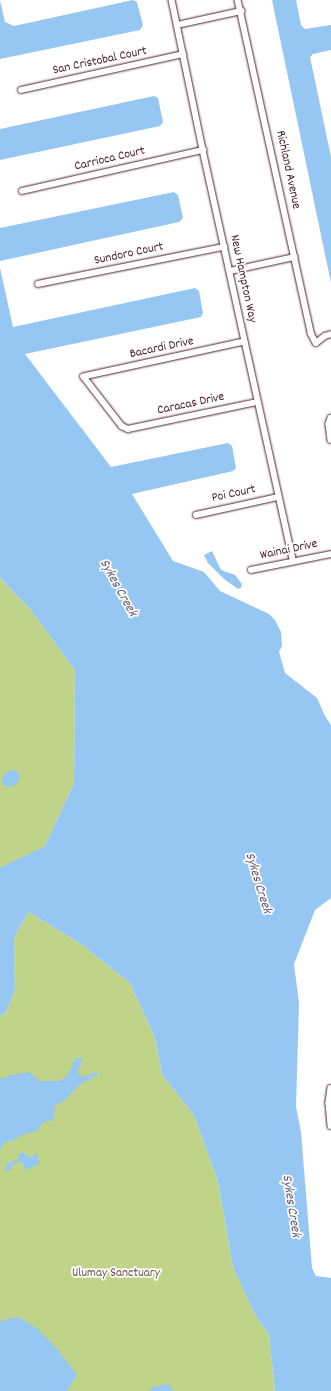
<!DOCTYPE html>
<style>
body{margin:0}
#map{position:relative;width:331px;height:1391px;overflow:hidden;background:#fff;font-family:Dekko,sans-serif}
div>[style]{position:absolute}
.green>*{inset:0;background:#bfd489}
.water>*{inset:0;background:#96c6f2}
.roads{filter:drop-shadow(0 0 1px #4a1f2b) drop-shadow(0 0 1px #4a1f2b)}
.minor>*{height:5.5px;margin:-2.75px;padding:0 2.75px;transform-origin:2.75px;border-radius:2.75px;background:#fff}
span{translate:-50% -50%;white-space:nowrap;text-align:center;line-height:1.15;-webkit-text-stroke:3.5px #fff;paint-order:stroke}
.street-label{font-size:13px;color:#4a1f2b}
.park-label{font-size:13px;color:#6d5547}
.water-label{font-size:14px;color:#655971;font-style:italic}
</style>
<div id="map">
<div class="green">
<div style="clip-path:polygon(0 578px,30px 609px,75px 670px,74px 783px,45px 846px,0 870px)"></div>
<div style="clip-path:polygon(29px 912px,81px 944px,130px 983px,155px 1038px,162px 1075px,194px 1115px,218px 1182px,233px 1267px,255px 1315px,269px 1335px,275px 1391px,0 1391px,0 1016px,6px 1013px,15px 990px,14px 937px)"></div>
</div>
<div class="water">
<div style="clip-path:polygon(0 0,5px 22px,14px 26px,133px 0,137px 2px,143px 25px,140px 30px,0 59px)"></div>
<div style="clip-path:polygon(272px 0,296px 0,301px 25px,305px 29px,331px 25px,331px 50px,313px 54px,310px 57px,331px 157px,331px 283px)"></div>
<div style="clip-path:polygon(154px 96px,158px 98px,163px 122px,160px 126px,0 160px,0 129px)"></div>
<div style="clip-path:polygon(174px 192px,178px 195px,183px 218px,179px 222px,0 261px,0 228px)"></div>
<div style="clip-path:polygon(0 268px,13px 327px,195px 288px,199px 291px,203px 313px,201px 317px,25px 354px,111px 467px,228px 443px,232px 446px,236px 468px,233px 471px,132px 494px,173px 561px,204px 572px,220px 591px,269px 614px,275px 620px,281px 632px,282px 646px,279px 652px,285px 673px,317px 698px,325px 716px,331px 725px,331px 898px,315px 910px,294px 964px,299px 1003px,296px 1107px,301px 1132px,312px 1268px,316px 1276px,331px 1278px,331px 1391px,275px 1391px,269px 1335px,255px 1315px,233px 1267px,218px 1182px,194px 1115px,162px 1075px,155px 1038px,130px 983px,81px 944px,29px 912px,14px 937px,15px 990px,6px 1013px,0 1016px,0 868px,45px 846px,74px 783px,75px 670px,30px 609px,0 578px)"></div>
<div style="clip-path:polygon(212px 551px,221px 570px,235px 575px,242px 584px,241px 588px,238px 589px,224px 579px,208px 563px,204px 555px)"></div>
<div style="clip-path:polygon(13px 770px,17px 771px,20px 777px,16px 785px,8px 787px,3px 785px,2px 777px,9px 771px)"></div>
<div style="clip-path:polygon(76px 1058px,83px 1058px,77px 1073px,83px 1077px,98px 1071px,97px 1075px,80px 1084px,65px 1100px,55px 1105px,53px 1120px,42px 1123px,37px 1131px,24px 1134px,14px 1140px,4px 1143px,0 1151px,0 1079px,11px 1075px,29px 1072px,40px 1081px,60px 1081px,68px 1075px)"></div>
<div style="clip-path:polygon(20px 1153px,26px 1153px,29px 1158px,37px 1153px,39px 1164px,25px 1170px,22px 1162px,16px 1162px,9px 1171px,5px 1171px,7px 1164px,18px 1159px)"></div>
<div style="clip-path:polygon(18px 1317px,38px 1329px,58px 1350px,77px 1375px,67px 1391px,0 1391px,0 1321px)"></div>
<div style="clip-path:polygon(169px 1384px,173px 1391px,149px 1391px,153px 1387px)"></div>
</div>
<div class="roads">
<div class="minor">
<div style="left:172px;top:0;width:153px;rotate:78.3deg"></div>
<div style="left:203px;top:150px;width:421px;rotate:77.6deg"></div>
<div style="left:238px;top:0;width:341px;rotate:77.6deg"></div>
<div style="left:311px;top:333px;width:11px;rotate:63deg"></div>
<div style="left:316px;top:343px;width:11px;rotate:-38deg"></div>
<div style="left:325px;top:336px;width:6px;rotate:-18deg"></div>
<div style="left:177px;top:25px;width:66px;rotate:-12.3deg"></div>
<div style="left:21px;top:90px;width:166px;rotate:-12.5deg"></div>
<div style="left:22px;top:191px;width:186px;rotate:-12.8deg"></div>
<div style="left:230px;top:271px;width:66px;rotate:-12.3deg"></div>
<div style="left:38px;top:284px;width:190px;rotate:-11.3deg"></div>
<div style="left:244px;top:342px;width:164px;rotate:167.7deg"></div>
<div style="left:84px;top:377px;width:62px;rotate:52.2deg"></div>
<div style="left:122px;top:426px;width:7px;rotate:27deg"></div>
<div style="left:128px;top:429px;width:132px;rotate:-11.8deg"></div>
<div style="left:331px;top:418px;width:6px;rotate:108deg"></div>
<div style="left:329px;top:424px;width:16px;rotate:83deg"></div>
<div style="left:196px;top:515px;width:84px;rotate:-12.4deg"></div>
<div style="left:251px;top:570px;width:82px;rotate:-11.3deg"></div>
<div style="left:331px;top:1088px;width:15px;rotate:98deg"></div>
<div style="left:329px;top:1103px;width:23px;rotate:85deg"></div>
</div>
</div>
<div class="street-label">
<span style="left:100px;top:62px;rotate:-12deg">San Cristobal Court</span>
<span style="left:110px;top:160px;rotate:-13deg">Carrioca Court</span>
<span style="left:287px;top:170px;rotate:78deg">Richland Avenue</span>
<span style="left:129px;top:255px;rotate:-12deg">Sundoro Court</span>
<span style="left:242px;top:279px;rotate:78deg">New Hampton Way</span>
<span style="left:162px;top:349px;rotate:-12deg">Bacardi Drive</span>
<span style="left:191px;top:405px;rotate:-12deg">Caracas Drive</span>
<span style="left:234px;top:495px;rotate:-12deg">Poi Court</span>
<span style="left:289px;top:551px;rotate:-12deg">Wainai Drive</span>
</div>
<div class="park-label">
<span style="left:116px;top:1274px">Ulumay Sanctuary</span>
</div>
<div class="water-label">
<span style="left:118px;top:588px;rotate:61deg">Sykes Creek</span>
<span style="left:258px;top:883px;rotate:73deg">Sykes Creek</span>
<span style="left:291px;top:1206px;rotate:81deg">Sykes Creek</span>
</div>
</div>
